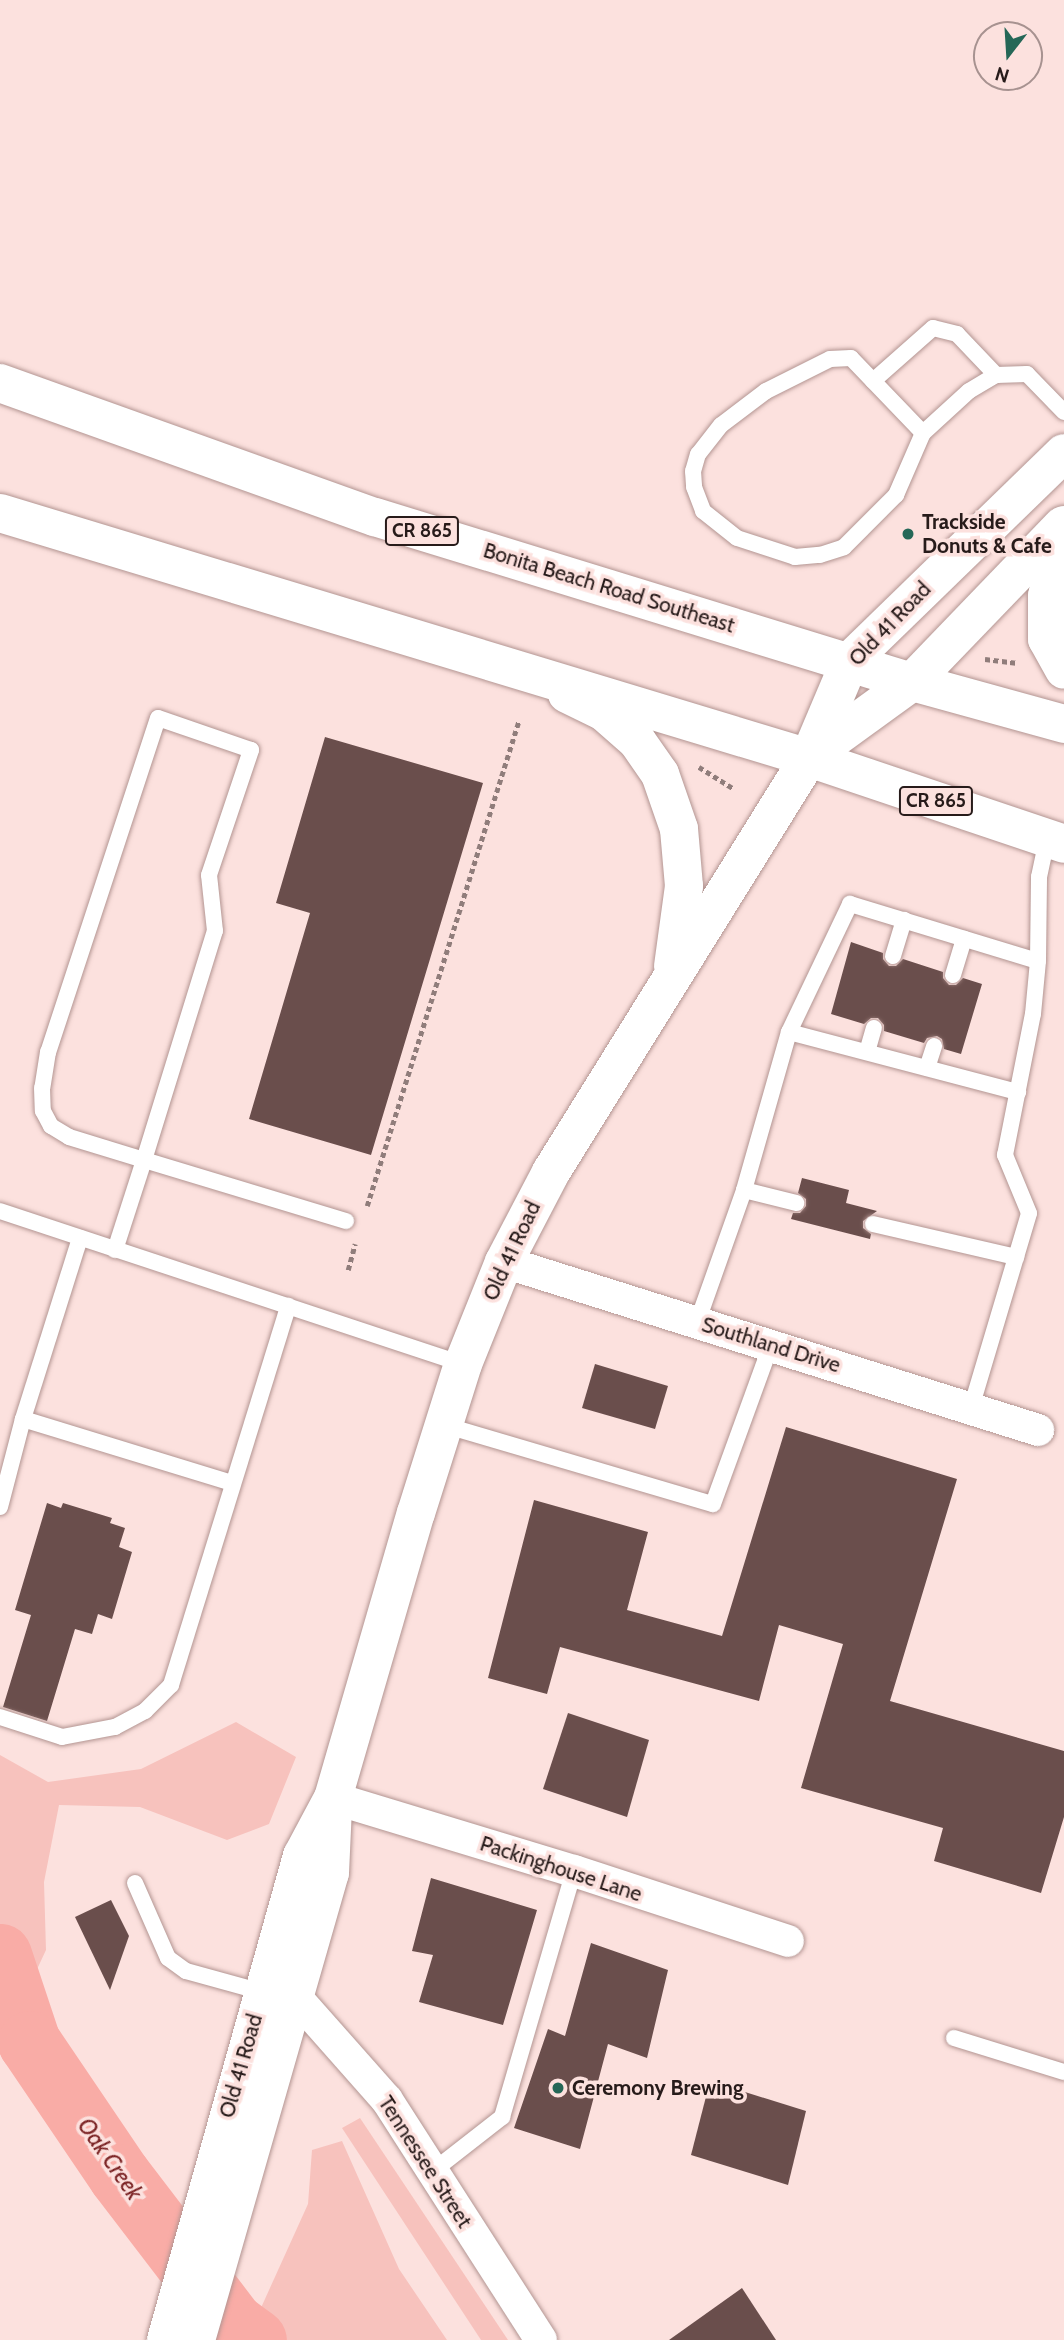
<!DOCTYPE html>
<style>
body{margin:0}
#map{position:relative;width:1064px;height:2340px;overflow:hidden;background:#fce1de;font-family:Cabin,sans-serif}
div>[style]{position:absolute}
.green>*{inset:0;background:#f7c2bd}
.river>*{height:63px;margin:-31.5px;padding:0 31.5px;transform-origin:31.5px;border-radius:31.5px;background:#f9aca6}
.building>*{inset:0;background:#6a4e4c}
.path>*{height:4.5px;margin-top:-2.25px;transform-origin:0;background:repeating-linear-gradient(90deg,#907d7b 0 5px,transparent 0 8.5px)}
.roads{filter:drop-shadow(0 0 2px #b39592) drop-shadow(0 0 2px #b39592)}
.lane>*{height:16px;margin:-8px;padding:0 8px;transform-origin:8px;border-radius:8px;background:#fff}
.street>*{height:32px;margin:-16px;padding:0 16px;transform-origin:16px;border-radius:16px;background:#fff}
.secondary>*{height:38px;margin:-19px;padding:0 19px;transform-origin:19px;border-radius:19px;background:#fff}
.primary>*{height:38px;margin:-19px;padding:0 19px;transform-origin:19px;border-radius:19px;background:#fff}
.dots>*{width:19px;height:19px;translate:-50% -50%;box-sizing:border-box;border:4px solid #fce1de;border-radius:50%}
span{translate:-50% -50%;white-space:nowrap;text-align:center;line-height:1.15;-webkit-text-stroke:7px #fce1de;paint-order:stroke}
.shield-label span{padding:2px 5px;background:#fce1de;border:2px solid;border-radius:5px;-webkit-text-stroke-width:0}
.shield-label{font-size:19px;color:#271b1a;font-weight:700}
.poi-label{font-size:21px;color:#271b1a;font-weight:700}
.left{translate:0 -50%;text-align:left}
.street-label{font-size:21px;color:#271b1a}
.water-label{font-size:23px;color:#7a2223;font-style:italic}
.north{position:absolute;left:973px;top:21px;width:70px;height:70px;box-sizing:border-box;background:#fce1de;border:2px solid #a79290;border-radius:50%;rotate:197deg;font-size:19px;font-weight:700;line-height:28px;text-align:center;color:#271b1a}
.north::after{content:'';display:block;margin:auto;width:24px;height:32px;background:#256757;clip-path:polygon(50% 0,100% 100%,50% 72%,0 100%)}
</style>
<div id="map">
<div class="green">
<div style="clip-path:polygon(236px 1722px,296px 1757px,269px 1824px,227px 1840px,140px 1807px,59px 1805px,44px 1882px,46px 1950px,25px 1995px,0 1993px,0 1755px,48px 1782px,141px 1769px)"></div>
<div style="clip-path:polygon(360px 2118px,508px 2340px,481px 2340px,342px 2128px)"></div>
<div style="clip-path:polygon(342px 2141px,399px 2269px,447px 2340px,274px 2340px,255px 2321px,308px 2204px,312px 2150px)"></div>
</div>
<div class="river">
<div style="left:0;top:1955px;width:92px;rotate:71.6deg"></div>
<div style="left:29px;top:2042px;width:161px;rotate:55.9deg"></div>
<div style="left:119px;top:2175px;width:188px;rotate:52.6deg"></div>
<div style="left:233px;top:2324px;width:27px;rotate:36deg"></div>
</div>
<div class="building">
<div style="clip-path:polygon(325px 737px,483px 783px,371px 1155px,249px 1119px,310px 913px,276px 903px)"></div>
<div style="clip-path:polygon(851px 942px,883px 953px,883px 959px,889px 966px,896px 966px,903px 959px,943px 972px,943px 978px,949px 985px,956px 985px,963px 978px,982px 984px,961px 1054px,944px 1049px,942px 1039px,937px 1036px,927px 1038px,924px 1043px,884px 1031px,884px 1025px,878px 1018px,871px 1018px,864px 1024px,831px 1014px)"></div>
<div style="clip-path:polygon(802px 1178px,849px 1190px,846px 1203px,877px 1211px,863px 1221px,863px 1228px,871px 1234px,870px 1239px,791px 1219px,793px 1213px,800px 1213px,806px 1206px,806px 1199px,798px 1193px)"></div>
<div style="clip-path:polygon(595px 1364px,668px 1386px,655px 1429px,582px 1408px)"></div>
<div style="clip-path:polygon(786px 1427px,957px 1479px,890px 1701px,1064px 1751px,1064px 1817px,1041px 1893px,934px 1861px,943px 1828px,801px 1788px,843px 1644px,779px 1625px,759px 1701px,560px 1647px,547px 1694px,488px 1678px,534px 1500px,648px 1532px,627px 1610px,722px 1636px)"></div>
<div style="clip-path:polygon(47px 1503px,61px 1508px,63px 1503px,112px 1518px,110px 1523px,125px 1528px,119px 1547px,132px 1552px,112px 1619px,98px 1614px,92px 1634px,75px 1629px,47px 1721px,3px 1707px,31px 1615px,15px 1610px)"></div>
<div style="clip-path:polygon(568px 1713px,649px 1740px,627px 1817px,543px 1789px)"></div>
<div style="clip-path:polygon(431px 1878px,537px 1910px,503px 2025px,419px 2002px,433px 1955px,412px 1951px)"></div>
<div style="clip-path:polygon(111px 1900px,129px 1936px,110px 1990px,75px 1917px)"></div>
<div style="clip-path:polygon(591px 1943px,668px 1970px,647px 2058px,608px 2044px,580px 2149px,514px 2128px,548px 2029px,565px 2036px)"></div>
<div style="clip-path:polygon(710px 2081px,806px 2111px,788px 2185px,691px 2155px)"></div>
<div style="clip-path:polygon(742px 2288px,776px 2340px,669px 2340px)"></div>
</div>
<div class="path">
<div style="left:985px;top:659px;width:33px;rotate:7deg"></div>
<div style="left:699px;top:767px;width:40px;rotate:32deg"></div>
<div style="left:367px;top:1206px;width:509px;rotate:-72.63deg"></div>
<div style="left:348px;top:1270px;width:27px;rotate:-75deg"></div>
</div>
<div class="roads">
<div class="lane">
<div style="left:873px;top:381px;width:80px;rotate:-41.5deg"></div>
<div style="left:933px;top:328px;width:25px;rotate:14deg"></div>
<div style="left:957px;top:334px;width:57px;rotate:46.4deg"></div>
<div style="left:923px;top:433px;width:104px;rotate:-133.8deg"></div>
<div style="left:851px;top:358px;width:21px;rotate:177deg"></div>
<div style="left:830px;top:359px;width:72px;rotate:153.4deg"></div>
<div style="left:766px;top:391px;width:56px;rotate:142.9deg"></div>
<div style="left:721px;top:425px;width:37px;rotate:128deg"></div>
<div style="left:698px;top:454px;width:18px;rotate:106deg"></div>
<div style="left:693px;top:471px;width:16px;rotate:86deg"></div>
<div style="left:694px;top:487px;width:26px;rotate:69deg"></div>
<div style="left:703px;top:511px;width:43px;rotate:38.5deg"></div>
<div style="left:737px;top:538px;width:61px;rotate:18.1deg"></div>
<div style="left:795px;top:557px;width:25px;rotate:-5deg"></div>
<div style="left:820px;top:555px;width:25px;rotate:-18deg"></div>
<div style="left:844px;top:547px;width:74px;rotate:-45deg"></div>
<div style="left:896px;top:495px;width:68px;rotate:-66.5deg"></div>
<div style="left:923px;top:433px;width:62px;rotate:-42.4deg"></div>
<div style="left:969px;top:391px;width:31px;rotate:-31deg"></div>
<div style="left:996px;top:375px;width:31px;rotate:-2deg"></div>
<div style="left:1027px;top:374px;width:53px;rotate:45.8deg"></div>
<div style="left:893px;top:956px;width:38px;rotate:-73deg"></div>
<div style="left:953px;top:975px;width:38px;rotate:-73deg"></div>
<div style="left:789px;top:1032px;width:237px;rotate:14.7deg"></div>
<div style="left:867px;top:1052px;width:25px;rotate:-74deg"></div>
<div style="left:927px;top:1068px;width:23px;rotate:-72deg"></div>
<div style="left:744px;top:1190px;width:54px;rotate:14deg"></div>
<div style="left:0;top:1211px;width:488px;rotate:18.3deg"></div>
<div style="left:873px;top:1224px;width:147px;rotate:13deg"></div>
<div style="left:80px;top:1238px;width:190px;rotate:107.5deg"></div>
<div style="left:23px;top:1419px;width:219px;rotate:17deg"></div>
<div style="left:115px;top:1250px;width:95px;rotate:-72.1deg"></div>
<div style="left:144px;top:1160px;width:240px;rotate:-72.8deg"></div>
<div style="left:215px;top:931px;width:56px;rotate:-96.1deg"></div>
<div style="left:209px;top:875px;width:132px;rotate:-71.4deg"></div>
<div style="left:251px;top:750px;width:98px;rotate:-161deg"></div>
<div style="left:158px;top:718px;width:352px;rotate:108.2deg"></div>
<div style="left:48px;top:1052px;width:36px;rotate:99deg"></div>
<div style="left:42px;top:1088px;width:23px;rotate:88deg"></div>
<div style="left:43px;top:1111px;width:17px;rotate:62deg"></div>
<div style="left:51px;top:1126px;width:21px;rotate:31deg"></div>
<div style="left:69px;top:1137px;width:78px;rotate:17deg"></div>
<div style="left:144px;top:1160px;width:211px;rotate:16.8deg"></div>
<div style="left:697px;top:1323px;width:141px;rotate:-70.5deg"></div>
<div style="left:744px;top:1190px;width:164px;rotate:-74.1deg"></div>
<div style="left:789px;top:1032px;width:142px;rotate:-64.5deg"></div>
<div style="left:850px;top:904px;width:196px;rotate:16.9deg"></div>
<div style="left:971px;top:1408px;width:203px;rotate:-73.4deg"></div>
<div style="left:1029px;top:1213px;width:63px;rotate:-112.5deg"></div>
<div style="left:1005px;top:1155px;width:144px;rotate:-78.8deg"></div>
<div style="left:1033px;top:1014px;width:53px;rotate:-84.6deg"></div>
<div style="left:1038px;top:961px;width:84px;rotate:-89.3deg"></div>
<div style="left:1039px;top:877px;width:40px;rotate:-78deg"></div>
<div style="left:444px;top:1425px;width:280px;rotate:16.4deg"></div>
<div style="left:713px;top:1504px;width:169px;rotate:-70deg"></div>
<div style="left:0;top:1507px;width:91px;rotate:-75.4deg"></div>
<div style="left:0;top:1717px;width:65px;rotate:17.9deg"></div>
<div style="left:62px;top:1737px;width:54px;rotate:-10.7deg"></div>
<div style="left:115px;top:1727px;width:34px;rotate:-28deg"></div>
<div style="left:145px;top:1711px;width:37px;rotate:-45deg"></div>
<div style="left:171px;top:1685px;width:397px;rotate:-72.8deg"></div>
<div style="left:135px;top:1883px;width:82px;rotate:66.3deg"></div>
<div style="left:168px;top:1958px;width:22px;rotate:36deg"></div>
<div style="left:186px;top:1971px;width:79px;rotate:15.4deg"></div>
<div style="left:954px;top:2038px;width:115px;rotate:17.2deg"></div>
<div style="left:433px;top:2171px;width:88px;rotate:-38deg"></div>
<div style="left:502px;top:2117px;width:256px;rotate:-73.7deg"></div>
</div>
<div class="street">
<div style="left:504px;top:1262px;width:560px;rotate:17.46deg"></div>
<div style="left:333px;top:1798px;width:252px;rotate:16.9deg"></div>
<div style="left:574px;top:1871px;width:225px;rotate:18.1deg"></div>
<div style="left:294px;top:1995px;width:140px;rotate:48.5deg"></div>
<div style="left:387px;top:2100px;width:285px;rotate:57.3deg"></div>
</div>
<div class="secondary">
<div style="left:1064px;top:525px;width:73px;rotate:103.5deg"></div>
<div style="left:1047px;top:596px;width:43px;rotate:90deg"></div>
<div style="left:1047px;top:639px;width:35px;rotate:61deg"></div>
<div style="left:567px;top:694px;width:41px;rotate:25.9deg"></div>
<div style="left:604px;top:712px;width:44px;rotate:41.3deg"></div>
<div style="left:637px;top:741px;width:40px;rotate:55.1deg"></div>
<div style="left:660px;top:774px;width:58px;rotate:70.9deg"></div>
<div style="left:679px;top:829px;width:57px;rotate:85deg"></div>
<div style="left:684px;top:886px;width:81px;rotate:97.8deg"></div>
<div style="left:810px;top:756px;width:126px;rotate:-36deg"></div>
<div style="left:912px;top:682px;width:216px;rotate:-46.1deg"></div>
<div style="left:166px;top:2340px;width:503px;rotate:-74.31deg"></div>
<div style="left:302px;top:1856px;width:66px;rotate:-61.9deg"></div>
<div style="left:333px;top:1798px;width:297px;rotate:-73.8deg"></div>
<div style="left:416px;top:1513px;width:156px;rotate:-72.5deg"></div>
<div style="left:463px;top:1364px;width:110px;rotate:-68.1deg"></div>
<div style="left:504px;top:1262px;width:102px;rotate:-62.4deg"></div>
<div style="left:551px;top:1172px;width:488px;rotate:-58.1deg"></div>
<div style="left:809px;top:758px;width:105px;rotate:-67.1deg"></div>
<div style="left:850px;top:661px;width:298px;rotate:-44.2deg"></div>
<div style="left:196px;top:2340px;width:486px;rotate:-74deg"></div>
<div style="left:330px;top:1873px;width:66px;rotate:-87.4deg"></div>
</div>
<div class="primary">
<div style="left:0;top:383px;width:398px;rotate:19.7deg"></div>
<div style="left:375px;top:517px;width:562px;rotate:17.08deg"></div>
<div style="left:912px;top:682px;width:158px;rotate:15.4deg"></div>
<div style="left:0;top:513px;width:845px;rotate:16.85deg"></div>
<div style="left:809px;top:758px;width:269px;rotate:18.6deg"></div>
</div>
</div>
<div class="dots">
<div style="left:908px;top:534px;background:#256757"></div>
<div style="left:558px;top:2088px;background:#256757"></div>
</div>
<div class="shield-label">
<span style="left:422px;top:531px">CR 865</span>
<span style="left:936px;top:801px">CR 865</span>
</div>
<div class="poi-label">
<span class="left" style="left:922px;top:534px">Trackside<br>Donuts &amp; Cafe</span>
<span class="left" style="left:572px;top:2088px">Ceremony Brewing</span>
</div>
<div class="street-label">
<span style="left:609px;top:588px;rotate:17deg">Bonita Beach Road Southeast</span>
<span style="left:890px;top:624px;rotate:-46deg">Old 41 Road</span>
<span style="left:512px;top:1251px;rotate:-65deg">Old 41 Road</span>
<span style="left:771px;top:1345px;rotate:17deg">Southland Drive</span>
<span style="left:561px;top:1869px;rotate:18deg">Packinghouse Lane</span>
<span style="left:241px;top:2066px;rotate:-74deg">Old 41 Road</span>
<span style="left:425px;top:2162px;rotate:57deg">Tennessee Street</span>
</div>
<div class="water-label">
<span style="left:110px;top:2159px;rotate:55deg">Oak Creek</span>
</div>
<div class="north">N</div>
</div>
